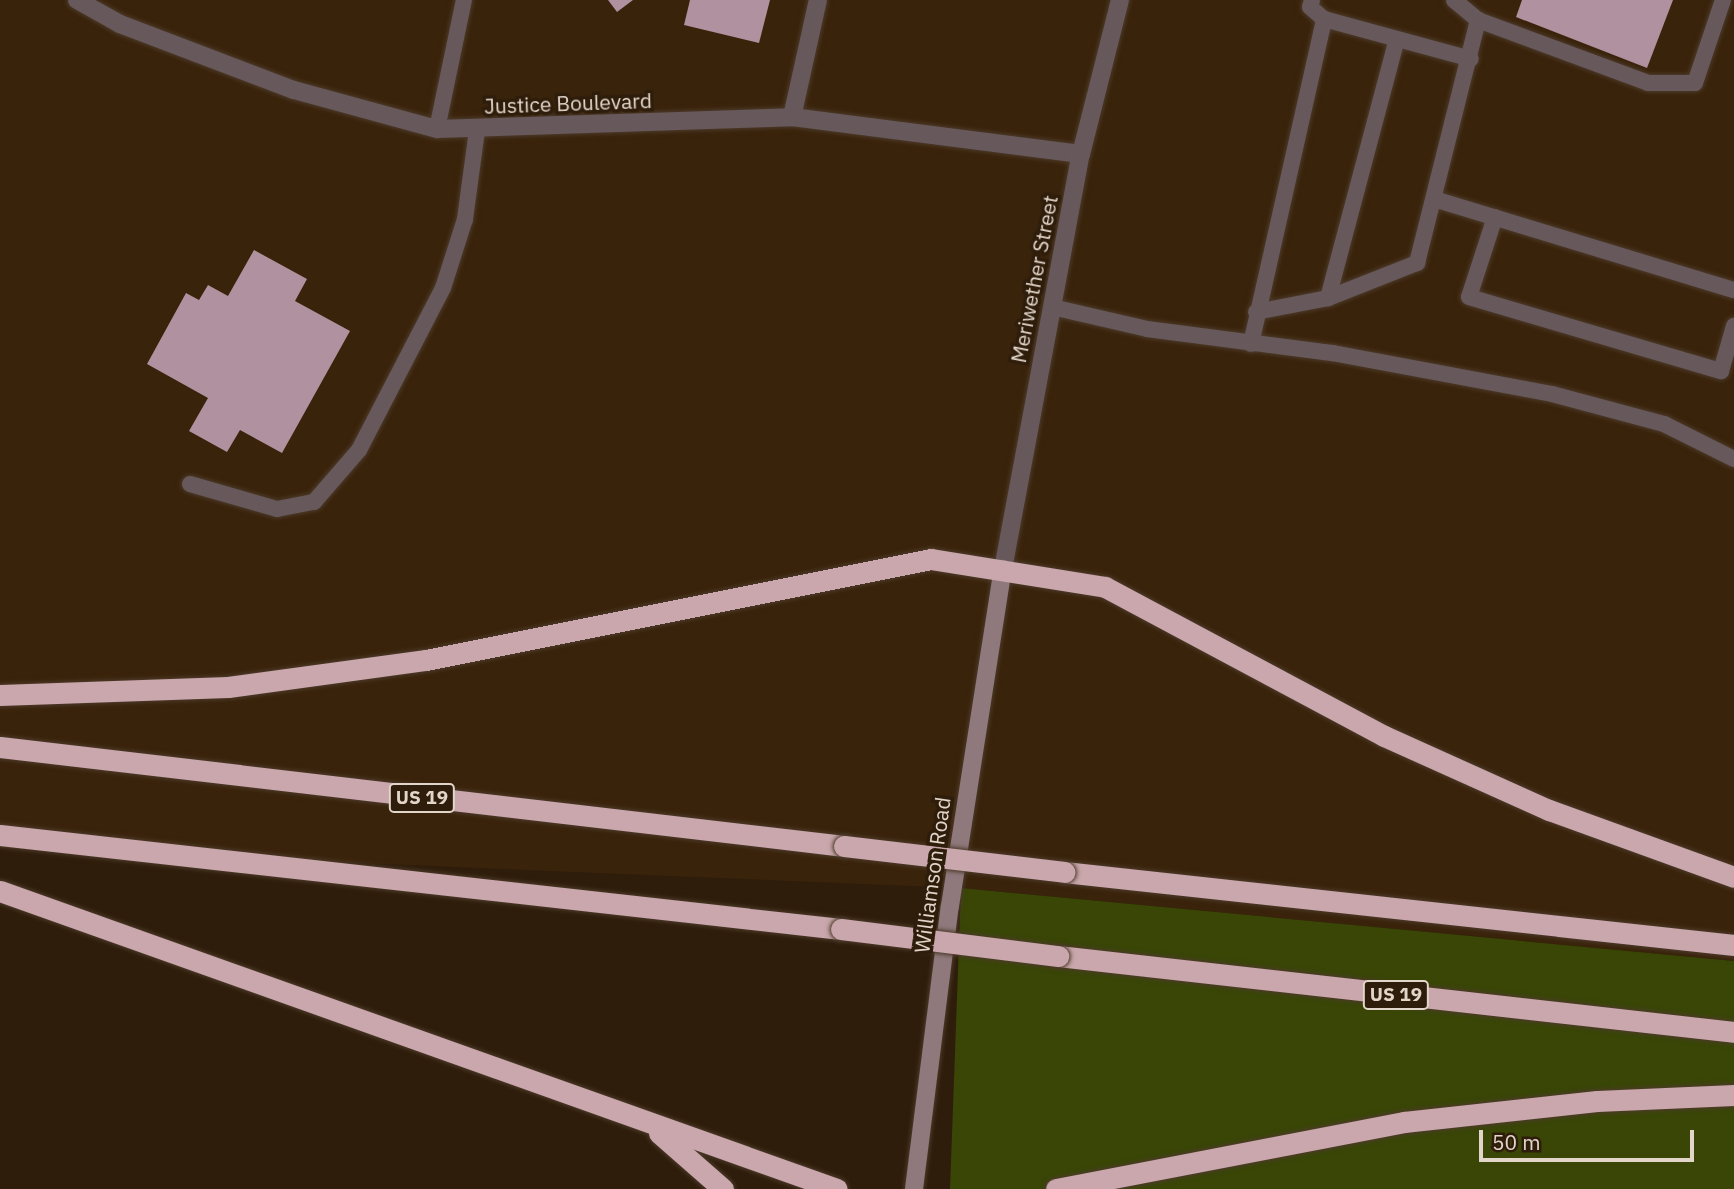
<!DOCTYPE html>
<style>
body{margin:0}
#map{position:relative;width:1734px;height:1189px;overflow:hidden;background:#2f1d0b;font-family:"IBM Plex Sans",sans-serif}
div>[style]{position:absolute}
.built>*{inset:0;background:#3a230b}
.green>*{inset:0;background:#394606}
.building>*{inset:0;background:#af919f}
.roads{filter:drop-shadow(0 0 2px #4c3a2a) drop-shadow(0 0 2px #4c3a2a)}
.service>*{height:16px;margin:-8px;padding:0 8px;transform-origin:8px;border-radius:8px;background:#67595b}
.minor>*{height:18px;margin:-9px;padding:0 9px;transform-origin:9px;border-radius:9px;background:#67595b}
.tertiary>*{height:18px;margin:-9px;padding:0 9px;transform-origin:9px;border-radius:9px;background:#67595b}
.secondary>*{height:18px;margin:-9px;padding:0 9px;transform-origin:9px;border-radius:9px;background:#8f797c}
.motorway>*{height:21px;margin:-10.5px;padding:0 10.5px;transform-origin:10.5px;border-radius:10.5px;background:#c9a7ac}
.bridges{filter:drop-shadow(0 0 2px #4c3a2a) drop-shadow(0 0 2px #4c3a2a)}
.motorway-bridge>*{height:21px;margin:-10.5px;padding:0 10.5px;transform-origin:10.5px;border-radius:10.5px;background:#c9a7ac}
span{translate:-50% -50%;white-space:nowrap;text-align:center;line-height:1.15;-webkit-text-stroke:7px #2f1d0b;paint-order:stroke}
.shield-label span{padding:2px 5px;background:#2f1d0b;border:2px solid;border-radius:5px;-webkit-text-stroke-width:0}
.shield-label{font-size:19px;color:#e2d5ca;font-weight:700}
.street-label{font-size:21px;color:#e2d5ca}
.scale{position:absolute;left:1479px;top:1130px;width:215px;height:32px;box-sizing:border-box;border:4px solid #e2d5ca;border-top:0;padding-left:9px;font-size:21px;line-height:24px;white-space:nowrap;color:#e2d5ca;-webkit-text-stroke:5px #2f1d0b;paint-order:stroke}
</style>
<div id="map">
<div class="built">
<div style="clip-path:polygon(0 0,1734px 0,1734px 961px,961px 888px,0 848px)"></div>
</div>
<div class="green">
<div style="clip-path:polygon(961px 888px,1734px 961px,1734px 1189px,950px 1189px)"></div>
</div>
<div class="building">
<div style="clip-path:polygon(608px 0,633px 0,617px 12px)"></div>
<div style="clip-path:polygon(690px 0,770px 0,759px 43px,684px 25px)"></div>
<div style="clip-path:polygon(1522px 0,1673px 0,1647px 68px,1516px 17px)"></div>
<div style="clip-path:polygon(254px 250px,307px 279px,295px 301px,350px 331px,282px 453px,240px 430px,227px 452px,189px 431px,208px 398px,147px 364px,186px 293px,199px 300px,208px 285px,228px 296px)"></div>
</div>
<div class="roads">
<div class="service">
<div style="left:1312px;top:0;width:7px;rotate:106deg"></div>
<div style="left:1310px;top:7px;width:18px;rotate:41deg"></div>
<div style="left:1324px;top:19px;width:152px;rotate:15.2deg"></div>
<div style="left:1454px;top:0;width:31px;rotate:40deg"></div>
<div style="left:1478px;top:20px;width:181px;rotate:20.3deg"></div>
<div style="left:1648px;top:83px;width:47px"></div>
<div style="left:1695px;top:83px;width:88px;rotate:-71.4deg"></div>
<div style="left:437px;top:129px;width:132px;rotate:-78.2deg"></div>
<div style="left:1434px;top:199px;width:313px;rotate:16.9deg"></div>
<div style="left:1495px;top:217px;width:84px;rotate:108deg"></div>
<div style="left:1469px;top:297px;width:263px;rotate:16.4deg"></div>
<div style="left:1721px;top:371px;width:47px;rotate:-73.9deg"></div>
<div style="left:1328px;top:298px;width:265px;rotate:-75.1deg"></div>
<div style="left:1052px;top:307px;width:98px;rotate:13deg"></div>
<div style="left:1147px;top:329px;width:188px;rotate:7.4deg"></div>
<div style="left:1333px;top:353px;width:223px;rotate:10.6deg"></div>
<div style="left:1552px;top:394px;width:116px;rotate:15deg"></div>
<div style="left:1664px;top:424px;width:78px;rotate:26.6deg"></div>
<div style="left:1256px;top:312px;width:73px;rotate:-11deg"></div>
<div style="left:1328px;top:298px;width:96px;rotate:-21.5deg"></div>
<div style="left:1417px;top:263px;width:251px;rotate:-75.9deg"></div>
<div style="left:1251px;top:344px;width:333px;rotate:-77.3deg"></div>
<div style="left:190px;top:484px;width:91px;rotate:16deg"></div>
<div style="left:277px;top:509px;width:38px;rotate:-11deg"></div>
<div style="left:314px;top:502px;width:69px;rotate:-49.1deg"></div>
<div style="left:359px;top:450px;width:182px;rotate:-62.6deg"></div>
<div style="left:443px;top:288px;width:72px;rotate:-72.3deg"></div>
<div style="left:465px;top:219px;width:90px;rotate:-82.3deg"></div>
</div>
<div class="minor">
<div style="left:77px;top:0;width:49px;rotate:29.2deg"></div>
<div style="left:120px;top:24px;width:186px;rotate:20.8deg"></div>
<div style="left:294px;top:90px;width:148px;rotate:15.3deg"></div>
<div style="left:437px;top:129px;width:355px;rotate:-1.9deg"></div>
<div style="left:792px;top:117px;width:291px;rotate:7.3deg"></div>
<div style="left:792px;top:117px;width:120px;rotate:-77.5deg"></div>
</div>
<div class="tertiary">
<div style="left:1003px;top:569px;width:422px;rotate:-79.4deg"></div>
<div style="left:1081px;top:154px;width:159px;rotate:-75.8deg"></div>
</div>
<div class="secondary">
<div style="left:914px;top:1189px;width:285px;rotate:-82.8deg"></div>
<div style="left:950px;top:906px;width:341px;rotate:-81.1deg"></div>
</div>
<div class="motorway">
<div style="left:0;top:695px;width:228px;rotate:-2deg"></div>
<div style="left:228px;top:687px;width:200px;rotate:-7.8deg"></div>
<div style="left:426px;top:660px;width:515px;rotate:-11.31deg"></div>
<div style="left:931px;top:559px;width:176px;rotate:9.1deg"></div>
<div style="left:1105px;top:587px;width:316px;rotate:28.1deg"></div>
<div style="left:1384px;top:736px;width:181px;rotate:24.2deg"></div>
<div style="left:1549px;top:810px;width:197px;rotate:19.9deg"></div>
<div style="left:0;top:747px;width:850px;rotate:6.69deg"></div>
<div style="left:0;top:835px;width:846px;rotate:6.38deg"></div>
<div style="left:1064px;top:872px;width:674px;rotate:6.22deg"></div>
<div style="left:0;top:891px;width:888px;rotate:19.6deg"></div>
<div style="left:1058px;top:956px;width:680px;rotate:6.41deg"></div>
<div style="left:659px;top:1133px;width:85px;rotate:41.2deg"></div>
<div style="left:1056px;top:1189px;width:354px;rotate:-10.9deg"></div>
<div style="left:1404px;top:1122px;width:194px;rotate:-6.2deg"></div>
<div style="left:1597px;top:1101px;width:137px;rotate:-2.5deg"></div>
</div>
</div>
<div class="bridges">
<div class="motorway-bridge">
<div style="left:844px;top:846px;width:222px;rotate:6.7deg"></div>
<div style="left:841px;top:929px;width:219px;rotate:7.1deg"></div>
</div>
</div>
<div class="shield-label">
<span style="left:422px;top:798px">US 19</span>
<span style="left:1396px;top:995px">US 19</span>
</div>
<div class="street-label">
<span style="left:568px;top:103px;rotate:-2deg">Justice Boulevard</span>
<span style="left:1034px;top:279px;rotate:-79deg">Meriwether Street</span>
<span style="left:932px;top:875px;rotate:-82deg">Williamson Road</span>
</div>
<div class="scale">50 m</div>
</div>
